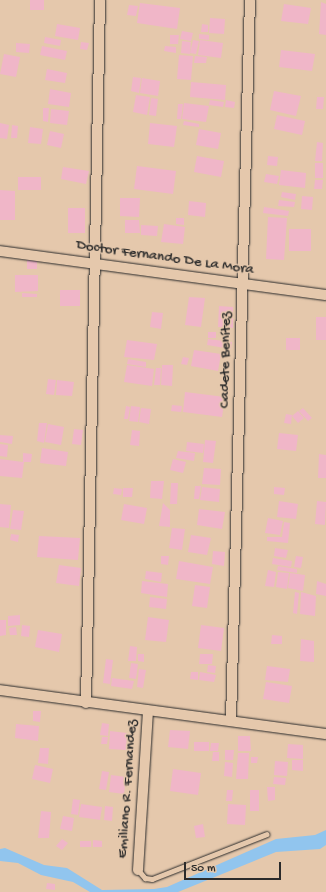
<!DOCTYPE html>
<meta charset="utf-8">
<style>
body{margin:0}
#map{position:relative;width:326px;height:892px;overflow:hidden;background:#e5c8ac;font-family:"Gochi Hand",sans-serif}
div>[style]{position:absolute}
.water>*{inset:0;background:#91c5ee}
.building>*{inset:0;background:#f0b6c8}
.roads{filter:drop-shadow(0 0 1px #2b2b2b) drop-shadow(0 0 1px #2b2b2b)}
.lane>*{height:5px;margin:-2.5px;padding:0 2.5px;transform-origin:2.5px;border-radius:2.5px;background:#e5c8ac}
.street>*{height:10px;margin:-5px;padding:0 5px;transform-origin:5px;border-radius:5px;background:#e5c8ac}
span{translate:-50% -50%;white-space:nowrap;text-align:center;line-height:1.15;-webkit-text-stroke:3px #e5c8ac;paint-order:stroke}
.street-label{font-size:15px;color:#2b2b2b}
.scale{position:absolute;left:184px;top:862px;width:97px;height:18px;box-sizing:border-box;border:2px solid #2b2b2b;border-top:0;padding-left:5px;font-size:12px;line-height:14px;white-space:nowrap;color:#2b2b2b;-webkit-text-stroke:3px #e5c8ac;paint-order:stroke}
</style>
<div id="map">
<div class="water">
<div style="clip-path:polygon(326px 830px,326px 845px,320px 849px,276px 852px,178px 892px,90px 892px,73px 882px,41px 875px,18px 863px,0 861px,0 849px,5px 848px,44px 865px,67px 868px,102px 890px,154px 889px,167px 887px,276px 839px,315px 835px)"></div>
</div>
<div class="building">
<div style="clip-path:polygon(30px 0,44px 0,44px 10px,30px 10px)"></div>
<div style="clip-path:polygon(321px 2px,326px 4px,326px 35px,319px 34px)"></div>
<div style="clip-path:polygon(140px 3px,180px 8px,177px 29px,137px 23px)"></div>
<div style="clip-path:polygon(284px 4px,311px 8px,308px 24px,281px 21px)"></div>
<div style="clip-path:polygon(129px 5px,138px 6px,136px 16px,127px 15px)"></div>
<div style="clip-path:polygon(210px 18px,225px 19px,224px 34px,209px 33px)"></div>
<div style="clip-path:polygon(57px 24px,80px 28px,78px 40px,55px 36px)"></div>
<div style="clip-path:polygon(202px 24px,208px 25px,208px 32px,201px 32px)"></div>
<div style="clip-path:polygon(182px 31px,193px 33px,191px 41px,180px 39px)"></div>
<div style="clip-path:polygon(199px 34px,209px 35px,209px 40px,199px 39px)"></div>
<div style="clip-path:polygon(170px 35px,179px 35px,178px 44px,170px 44px)"></div>
<div style="clip-path:polygon(45px 37px,61px 40px,60px 46px,44px 43px)"></div>
<div style="clip-path:polygon(193px 40px,199px 41px,196px 54px,190px 53px)"></div>
<div style="clip-path:polygon(200px 40px,223px 43px,221px 58px,198px 55px)"></div>
<div style="clip-path:polygon(182px 41px,191px 42px,190px 54px,181px 53px)"></div>
<div style="clip-path:polygon(81px 42px,89px 43px,87px 50px,80px 49px)"></div>
<div style="clip-path:polygon(16px 43px,30px 44px,29px 53px,16px 52px)"></div>
<div style="clip-path:polygon(42px 46px,67px 51px,65px 60px,40px 55px)"></div>
<div style="clip-path:polygon(165px 46px,176px 47px,176px 53px,164px 51px)"></div>
<div style="clip-path:polygon(281px 50px,315px 54px,312px 71px,279px 67px)"></div>
<div style="clip-path:polygon(4px 54px,20px 57px,16px 77px,0 74px)"></div>
<div style="clip-path:polygon(179px 55px,193px 56px,191px 80px,177px 79px)"></div>
<div style="clip-path:polygon(195px 56px,207px 57px,206px 63px,194px 63px)"></div>
<div style="clip-path:polygon(47px 69px,67px 73px,65px 83px,45px 80px)"></div>
<div style="clip-path:polygon(133px 77px,141px 78px,139px 93px,131px 91px)"></div>
<div style="clip-path:polygon(142px 78px,160px 81px,158px 96px,140px 93px)"></div>
<div style="clip-path:polygon(191px 82px,226px 85px,225px 100px,190px 97px)"></div>
<div style="clip-path:polygon(50px 89px,71px 93px,69px 107px,48px 104px)"></div>
<div style="clip-path:polygon(274px 91px,301px 96px,296px 116px,270px 110px)"></div>
<div style="clip-path:polygon(136px 95px,150px 97px,147px 115px,133px 112px)"></div>
<div style="clip-path:polygon(317px 97px,324px 97px,323px 109px,316px 109px)"></div>
<div style="clip-path:polygon(151px 98px,158px 99px,156px 116px,149px 115px)"></div>
<div style="clip-path:polygon(210px 100px,224px 102px,223px 107px,209px 105px)"></div>
<div style="clip-path:polygon(226px 100px,235px 102px,234px 108px,225px 107px)"></div>
<div style="clip-path:polygon(184px 103px,209px 106px,206px 122px,182px 119px)"></div>
<div style="clip-path:polygon(178px 104px,183px 104px,181px 119px,177px 119px)"></div>
<div style="clip-path:polygon(43px 108px,49px 108px,48px 122px,43px 121px)"></div>
<div style="clip-path:polygon(51px 109px,69px 111px,67px 125px,50px 123px)"></div>
<div style="clip-path:polygon(277px 115px,305px 121px,302px 135px,274px 129px)"></div>
<div style="clip-path:polygon(184px 121px,199px 124px,199px 127px,183px 125px)"></div>
<div style="clip-path:polygon(0 123px,9px 125px,7px 139px,0 138px)"></div>
<div style="clip-path:polygon(150px 123px,177px 126px,174px 147px,148px 144px)"></div>
<div style="clip-path:polygon(12px 125px,18px 126px,17px 138px,11px 138px)"></div>
<div style="clip-path:polygon(30px 127px,43px 129px,41px 144px,28px 143px)"></div>
<div style="clip-path:polygon(199px 129px,221px 133px,218px 149px,196px 145px)"></div>
<div style="clip-path:polygon(50px 131px,64px 134px,61px 148px,47px 145px)"></div>
<div style="clip-path:polygon(317px 142px,323px 143px,322px 161px,315px 161px)"></div>
<div style="clip-path:polygon(197px 156px,224px 161px,221px 177px,194px 172px)"></div>
<div style="clip-path:polygon(268px 156px,278px 157px,277px 166px,267px 165px)"></div>
<div style="clip-path:polygon(315px 163px,323px 163px,323px 178px,315px 178px)"></div>
<div style="clip-path:polygon(137px 166px,176px 171px,173px 194px,134px 189px)"></div>
<div style="clip-path:polygon(63px 167px,89px 171px,86px 184px,61px 179px)"></div>
<div style="clip-path:polygon(281px 170px,306px 173px,305px 188px,279px 185px)"></div>
<div style="clip-path:polygon(266px 174px,279px 176px,277px 184px,264px 182px)"></div>
<div style="clip-path:polygon(18px 177px,41px 177px,41px 190px,18px 190px)"></div>
<div style="clip-path:polygon(315px 180px,323px 180px,322px 189px,314px 189px)"></div>
<div style="clip-path:polygon(0 190px,15px 191px,15px 220px,0 220px)"></div>
<div style="clip-path:polygon(282px 192px,296px 194px,295px 200px,281px 197px)"></div>
<div style="clip-path:polygon(302px 196px,313px 197px,312px 210px,301px 209px)"></div>
<div style="clip-path:polygon(120px 198px,140px 198px,139px 217px,120px 216px)"></div>
<div style="clip-path:polygon(279px 200px,295px 202px,294px 207px,278px 206px)"></div>
<div style="clip-path:polygon(189px 201px,206px 203px,205px 217px,188px 215px)"></div>
<div style="clip-path:polygon(264px 207px,289px 211px,288px 216px,263px 213px)"></div>
<div style="clip-path:polygon(68px 208px,85px 208px,85px 233px,68px 233px)"></div>
<div style="clip-path:polygon(268px 217px,287px 218px,284px 260px,266px 259px)"></div>
<div style="clip-path:polygon(176px 218px,184px 218px,184px 225px,176px 224px)"></div>
<div style="clip-path:polygon(125px 220px,139px 220px,140px 233px,125px 233px)"></div>
<div style="clip-path:polygon(164px 224px,185px 227px,183px 244px,161px 242px)"></div>
<div style="clip-path:polygon(141px 225px,158px 226px,157px 236px,141px 235px)"></div>
<div style="clip-path:polygon(289px 229px,311px 229px,311px 251px,289px 251px)"></div>
<div style="clip-path:polygon(27px 259px,37px 259px,37px 269px,27px 269px)"></div>
<div style="clip-path:polygon(15px 275px,38px 275px,38px 291px,15px 292px)"></div>
<div style="clip-path:polygon(60px 290px,80px 290px,80px 306px,60px 306px)"></div>
<div style="clip-path:polygon(22px 293px,37px 294px,37px 297px,22px 297px)"></div>
<div style="clip-path:polygon(189px 297px,205px 298px,201px 327px,185px 325px)"></div>
<div style="clip-path:polygon(219px 306px,233px 307px,233px 328px,218px 327px)"></div>
<div style="clip-path:polygon(152px 312px,163px 313px,161px 329px,150px 327px)"></div>
<div style="clip-path:polygon(316px 317px,326px 317px,326px 340px,316px 340px)"></div>
<div style="clip-path:polygon(208px 332px,216px 332px,216px 338px,208px 338px)"></div>
<div style="clip-path:polygon(286px 338px,300px 338px,300px 350px,286px 350px)"></div>
<div style="clip-path:polygon(208px 339px,232px 342px,231px 349px,207px 345px)"></div>
<div style="clip-path:polygon(127px 340px,157px 344px,154px 360px,124px 357px)"></div>
<div style="clip-path:polygon(194px 350px,221px 354px,218px 371px,191px 366px)"></div>
<div style="clip-path:polygon(183px 357px,189px 358px,187px 365px,181px 364px)"></div>
<div style="clip-path:polygon(128px 359px,146px 362px,146px 367px,127px 364px)"></div>
<div style="clip-path:polygon(127px 365px,154px 369px,152px 386px,124px 382px)"></div>
<div style="clip-path:polygon(162px 365px,173px 365px,172px 386px,161px 385px)"></div>
<div style="clip-path:polygon(156px 368px,161px 368px,160px 385px,154px 385px)"></div>
<div style="clip-path:polygon(48px 379px,56px 380px,54px 395px,46px 394px)"></div>
<div style="clip-path:polygon(57px 380px,74px 382px,72px 396px,56px 395px)"></div>
<div style="clip-path:polygon(185px 392px,225px 397px,222px 417px,183px 412px)"></div>
<div style="clip-path:polygon(172px 405px,182px 406px,181px 412px,171px 411px)"></div>
<div style="clip-path:polygon(126px 406px,130px 407px,128px 419px,124px 419px)"></div>
<div style="clip-path:polygon(131px 406px,140px 407px,138px 422px,129px 421px)"></div>
<div style="clip-path:polygon(141px 408px,151px 409px,149px 424px,139px 422px)"></div>
<div style="clip-path:polygon(303px 408px,312px 418px,308px 421px,299px 411px)"></div>
<div style="clip-path:polygon(298px 411px,304px 418px,298px 423px,292px 416px)"></div>
<div style="clip-path:polygon(286px 414px,292px 415px,291px 424px,284px 423px)"></div>
<div style="clip-path:polygon(39px 423px,47px 423px,44px 443px,37px 441px)"></div>
<div style="clip-path:polygon(48px 424px,64px 427px,61px 445px,45px 442px)"></div>
<div style="clip-path:polygon(74px 429px,83px 430px,81px 445px,72px 444px)"></div>
<div style="clip-path:polygon(132px 430px,140px 431px,139px 446px,130px 445px)"></div>
<div style="clip-path:polygon(279px 433px,298px 435px,296px 451px,277px 449px)"></div>
<div style="clip-path:polygon(0 435px,13px 436px,12px 444px,0 442px)"></div>
<div style="clip-path:polygon(205px 440px,216px 441px,213px 463px,203px 462px)"></div>
<div style="clip-path:polygon(187px 442px,204px 444px,203px 453px,186px 451px)"></div>
<div style="clip-path:polygon(0 444px,8px 445px,7px 457px,0 456px)"></div>
<div style="clip-path:polygon(42px 448px,68px 452px,66px 466px,40px 463px)"></div>
<div style="clip-path:polygon(178px 451px,195px 453px,194px 461px,176px 458px)"></div>
<div style="clip-path:polygon(23px 453px,32px 454px,31px 462px,24px 462px,22px 478px,0 476px,0 459px,23px 462px)"></div>
<div style="clip-path:polygon(319px 454px,326px 455px,326px 478px,318px 478px)"></div>
<div style="clip-path:polygon(173px 459px,186px 462px,183px 473px,170px 470px)"></div>
<div style="clip-path:polygon(204px 468px,221px 469px,220px 485px,202px 484px)"></div>
<div style="clip-path:polygon(151px 481px,164px 481px,162px 499px,150px 498px)"></div>
<div style="clip-path:polygon(171px 483px,178px 483px,177px 504px,170px 504px)"></div>
<div style="clip-path:polygon(195px 486px,201px 486px,199px 499px,194px 499px)"></div>
<div style="clip-path:polygon(202px 487px,220px 489px,219px 502px,200px 500px)"></div>
<div style="clip-path:polygon(274px 487px,285px 488px,284px 495px,274px 494px)"></div>
<div style="clip-path:polygon(114px 488px,122px 489px,121px 495px,113px 494px)"></div>
<div style="clip-path:polygon(123px 488px,133px 488px,132px 497px,123px 497px)"></div>
<div style="clip-path:polygon(279px 501px,298px 504px,296px 519px,277px 517px)"></div>
<div style="clip-path:polygon(317px 501px,326px 502px,325px 525px,315px 524px)"></div>
<div style="clip-path:polygon(163px 503px,170px 510px,170px 527px,159px 526px)"></div>
<div style="clip-path:polygon(0 504px,11px 505px,9px 528px,0 527px)"></div>
<div style="clip-path:polygon(124px 504px,147px 508px,144px 524px,121px 520px)"></div>
<div style="clip-path:polygon(199px 509px,225px 512px,222px 529px,197px 525px)"></div>
<div style="clip-path:polygon(13px 510px,24px 511px,21px 530px,10px 529px)"></div>
<div style="clip-path:polygon(268px 518px,283px 521px,280px 535px,265px 533px)"></div>
<div style="clip-path:polygon(284px 522px,290px 523px,288px 543px,267px 541px,267px 537px,282px 537px)"></div>
<div style="clip-path:polygon(172px 528px,185px 529px,182px 550px,169px 548px)"></div>
<div style="clip-path:polygon(11px 534px,19px 535px,18px 542px,10px 540px)"></div>
<div style="clip-path:polygon(191px 535px,211px 538px,207px 555px,188px 552px)"></div>
<div style="clip-path:polygon(39px 536px,80px 538px,78px 560px,37px 557px)"></div>
<div style="clip-path:polygon(275px 548px,288px 550px,286px 558px,274px 556px)"></div>
<div style="clip-path:polygon(213px 551px,225px 552px,224px 566px,212px 564px)"></div>
<div style="clip-path:polygon(161px 556px,169px 556px,168px 565px,161px 564px)"></div>
<div style="clip-path:polygon(296px 556px,303px 557px,301px 568px,294px 567px)"></div>
<div style="clip-path:polygon(273px 558px,292px 561px,291px 567px,272px 564px)"></div>
<div style="clip-path:polygon(179px 561px,213px 567px,210px 584px,176px 579px)"></div>
<div style="clip-path:polygon(59px 565px,81px 568px,79px 586px,56px 583px)"></div>
<div style="clip-path:polygon(278px 566px,297px 569px,297px 573px,277px 570px)"></div>
<div style="clip-path:polygon(268px 570px,276px 572px,274px 587px,265px 586px)"></div>
<div style="clip-path:polygon(146px 571px,162px 573px,161px 582px,145px 579px)"></div>
<div style="clip-path:polygon(278px 572px,289px 573px,287px 589px,276px 587px)"></div>
<div style="clip-path:polygon(290px 573px,305px 575px,303px 591px,288px 588px)"></div>
<div style="clip-path:polygon(142px 581px,168px 584px,167px 597px,141px 593px)"></div>
<div style="clip-path:polygon(317px 581px,326px 584px,326px 596px,316px 594px)"></div>
<div style="clip-path:polygon(195px 585px,210px 587px,207px 608px,192px 606px)"></div>
<div style="clip-path:polygon(295px 592px,299px 593px,297px 614px,293px 613px)"></div>
<div style="clip-path:polygon(301px 592px,316px 596px,315px 616px,300px 614px)"></div>
<div style="clip-path:polygon(150px 597px,167px 599px,166px 609px,149px 607px)"></div>
<div style="clip-path:polygon(20px 615px,20px 625px,8px 626px,8px 616px)"></div>
<div style="clip-path:polygon(148px 617px,169px 620px,166px 642px,145px 640px)"></div>
<div style="clip-path:polygon(0 620px,6px 620px,6px 635px,0 636px)"></div>
<div style="clip-path:polygon(22px 625px,30px 626px,29px 637px,21px 636px)"></div>
<div style="clip-path:polygon(201px 625px,224px 628px,221px 651px,198px 648px)"></div>
<div style="clip-path:polygon(16px 627px,17px 635px,10px 635px,9px 628px)"></div>
<div style="clip-path:polygon(38px 630px,62px 634px,59px 652px,35px 647px)"></div>
<div style="clip-path:polygon(272px 635px,282px 636px,282px 644px,271px 644px)"></div>
<div style="clip-path:polygon(301px 639px,314px 641px,314px 662px,300px 661px)"></div>
<div style="clip-path:polygon(130px 646px,137px 647px,136px 661px,128px 661px)"></div>
<div style="clip-path:polygon(138px 654px,144px 654px,144px 662px,138px 661px)"></div>
<div style="clip-path:polygon(200px 654px,213px 654px,212px 664px,199px 664px)"></div>
<div style="clip-path:polygon(106px 659px,113px 660px,110px 684px,103px 683px)"></div>
<div style="clip-path:polygon(131px 663px,138px 664px,136px 679px,129px 678px)"></div>
<div style="clip-path:polygon(208px 665px,216px 666px,215px 673px,207px 672px)"></div>
<div style="clip-path:polygon(267px 666px,290px 669px,288px 682px,265px 680px)"></div>
<div style="clip-path:polygon(139px 669px,146px 670px,143px 688px,137px 687px)"></div>
<div style="clip-path:polygon(191px 672px,198px 672px,198px 680px,190px 679px)"></div>
<div style="clip-path:polygon(200px 672px,216px 675px,214px 682px,199px 680px)"></div>
<div style="clip-path:polygon(112px 678px,134px 681px,132px 689px,111px 686px)"></div>
<div style="clip-path:polygon(266px 682px,292px 686px,289px 703px,263px 699px)"></div>
<div style="clip-path:polygon(33px 711px,41px 711px,40px 722px,33px 721px)"></div>
<div style="clip-path:polygon(102px 723px,109px 724px,108px 736px,100px 735px)"></div>
<div style="clip-path:polygon(16px 724px,39px 726px,38px 741px,15px 738px)"></div>
<div style="clip-path:polygon(170px 730px,190px 731px,188px 749px,168px 747px)"></div>
<div style="clip-path:polygon(110px 731px,127px 733px,126px 750px,109px 749px)"></div>
<div style="clip-path:polygon(238px 736px,250px 736px,251px 751px,238px 751px)"></div>
<div style="clip-path:polygon(102px 737px,108px 737px,107px 744px,101px 744px)"></div>
<div style="clip-path:polygon(194px 742px,209px 742px,209px 751px,194px 751px)"></div>
<div style="clip-path:polygon(211px 743px,219px 743px,218px 751px,210px 751px)"></div>
<div style="clip-path:polygon(288px 744px,303px 745px,303px 759px,287px 758px)"></div>
<div style="clip-path:polygon(40px 748px,49px 748px,48px 764px,38px 763px)"></div>
<div style="clip-path:polygon(225px 750px,234px 750px,233px 760px,225px 760px)"></div>
<div style="clip-path:polygon(213px 752px,219px 752px,219px 761px,212px 761px)"></div>
<div style="clip-path:polygon(238px 753px,249px 753px,248px 779px,236px 779px)"></div>
<div style="clip-path:polygon(251px 757px,258px 757px,257px 763px,251px 763px)"></div>
<div style="clip-path:polygon(292px 760px,303px 760px,303px 771px,292px 770px)"></div>
<div style="clip-path:polygon(275px 761px,288px 762px,287px 776px,274px 775px)"></div>
<div style="clip-path:polygon(225px 762px,233px 763px,232px 777px,224px 776px)"></div>
<div style="clip-path:polygon(35px 765px,53px 769px,50px 783px,32px 779px)"></div>
<div style="clip-path:polygon(173px 769px,201px 773px,198px 795px,170px 791px)"></div>
<div style="clip-path:polygon(102px 771px,109px 772px,106px 790px,99px 789px)"></div>
<div style="clip-path:polygon(111px 775px,126px 777px,124px 794px,109px 792px)"></div>
<div style="clip-path:polygon(274px 777px,286px 778px,285px 785px,273px 784px)"></div>
<div style="clip-path:polygon(267px 787px,275px 787px,275px 800px,268px 801px)"></div>
<div style="clip-path:polygon(227px 790px,233px 790px,232px 801px,226px 801px)"></div>
<div style="clip-path:polygon(250px 790px,259px 790px,259px 811px,250px 811px)"></div>
<div style="clip-path:polygon(73px 799px,80px 800px,78px 815px,71px 814px)"></div>
<div style="clip-path:polygon(81px 804px,102px 807px,100px 820px,79px 817px)"></div>
<div style="clip-path:polygon(228px 804px,246px 805px,245px 825px,227px 824px)"></div>
<div style="clip-path:polygon(105px 806px,113px 807px,112px 821px,104px 820px)"></div>
<div style="clip-path:polygon(41px 811px,51px 812px,49px 838px,38px 838px)"></div>
<div style="clip-path:polygon(63px 816px,74px 818px,72px 831px,60px 829px)"></div>
<div style="clip-path:polygon(203px 824px,205px 837px,196px 838px,194px 826px)"></div>
<div style="clip-path:polygon(62px 839px,68px 843px,62px 850px,56px 846px)"></div>
<div style="clip-path:polygon(93px 840px,102px 841px,102px 847px,93px 847px)"></div>
<div style="clip-path:polygon(80px 841px,91px 841px,91px 847px,80px 847px)"></div>
<div style="clip-path:polygon(47px 883px,55px 884px,55px 890px,46px 889px)"></div>
</div>
<div class="roads">
<div class="lane">
<div style="left:138px;top:870px;width:11px;rotate:49deg"></div>
<div style="left:145px;top:878px;width:7px;rotate:8deg"></div>
<div style="left:152px;top:879px;width:123px;rotate:-21.4deg"></div>
</div>
<div class="street">
<div style="left:0;top:251px;width:329px;rotate:7.7deg"></div>
<div style="left:0;top:690px;width:329px;rotate:7.7deg"></div>
<div style="left:86px;top:703px;width:703px;rotate:-88.86deg"></div>
<div style="left:231px;top:720px;width:720px;rotate:-88.49deg"></div>
<div style="left:138px;top:870px;width:159px;rotate:-86.4deg"></div>
</div>
</div>
<div class="street-label">
<span style="left:165px;top:258px;rotate:8deg">Doctor Fernando De La Mora</span>
<span style="left:226px;top:360px;rotate:-89deg">Cadete Benítez</span>
<span style="left:128px;top:789px;rotate:-86deg">Emiliano R. Fernandez</span>
</div>
<div class="scale">50 m</div>
</div>
